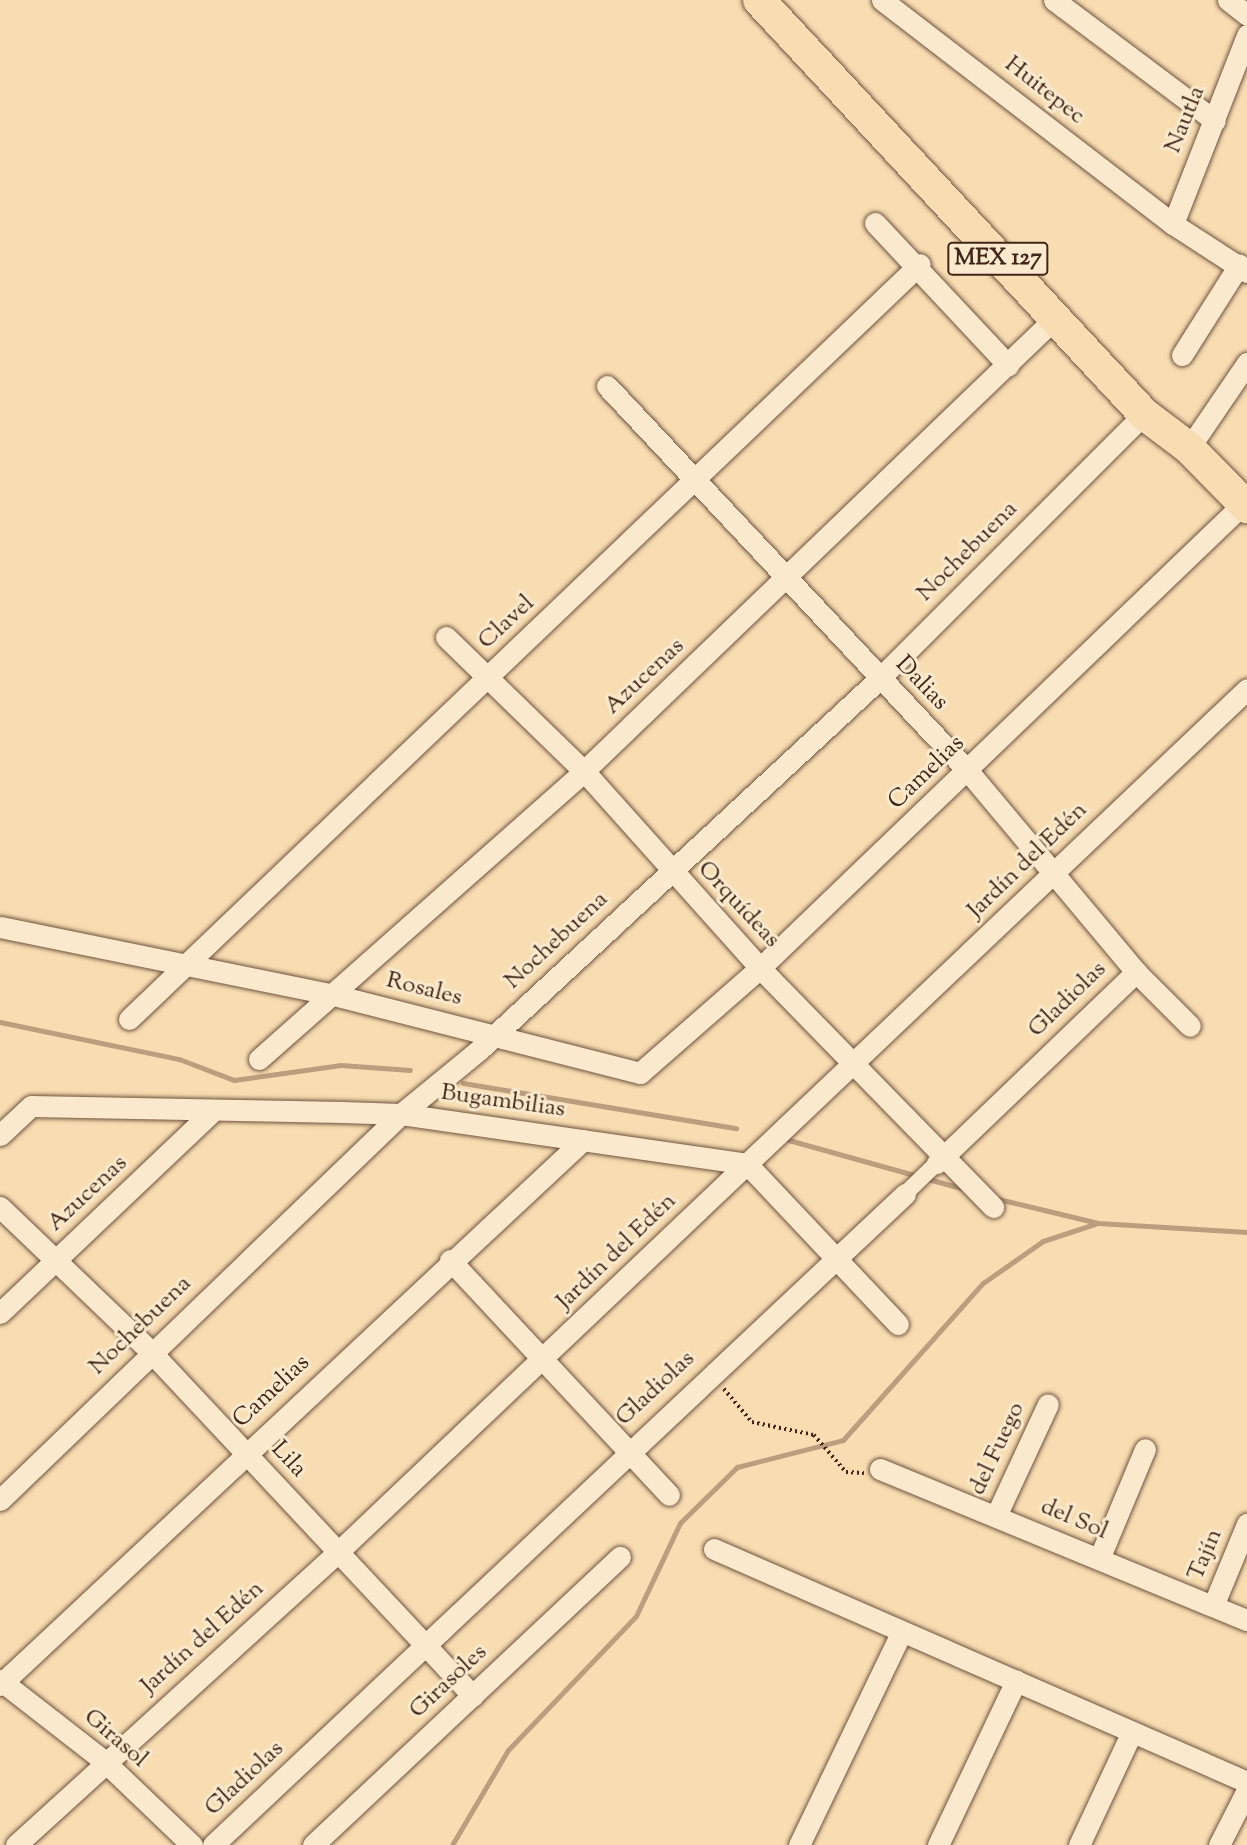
<!DOCTYPE html>
<meta charset="utf-8">
<style>
body{margin:0}
#map{position:relative;width:1247px;height:1845px;overflow:hidden;background:#f8ddb2;font-family:"Sorts Mill Goudy",serif}
div>[style]{position:absolute}
.stream>*{height:5px;margin:-2.5px;padding:0 2.5px;transform-origin:2.5px;border-radius:2.5px;background:#ba9e7e}
.path>*{height:3.5px;margin-top:-1.75px;transform-origin:0;background:repeating-linear-gradient(90deg,#412519 0 2px,transparent 0 5.5px)}
.roads{filter:drop-shadow(0 0 2px #6f533f) drop-shadow(0 0 2px #6f533f)}
.pedestrian>*{height:16px;margin:-8px;padding:0 8px;transform-origin:8px;border-radius:8px;background:#fae9cd}
.minor>*{height:21px;margin:-10.5px;padding:0 10.5px;transform-origin:10.5px;border-radius:10.5px;background:#fae9cd}
.primary>*{height:32px;margin:-16px;padding:0 16px;transform-origin:16px;border-radius:16px;background:#f8ddb2}
span{translate:-50% -50%;white-space:nowrap;text-align:center;line-height:1.15;-webkit-text-stroke:6px #fae9cd;paint-order:stroke}
.shield-label span{padding:2px 5px;background:#fae9cd;border:2px solid;border-radius:5px;-webkit-text-stroke-width:0}
.shield-label{font-size:23px;color:#412519;font-weight:700}
.street-label{font-size:24px;color:#412519}
</style>
<div id="map">
<div class="stream">
<div style="left:0;top:1022px;width:183px;rotate:11.7deg"></div>
<div style="left:179px;top:1059px;width:59px;rotate:20.9deg"></div>
<div style="left:234px;top:1080px;width:108px;rotate:-8deg"></div>
<div style="left:341px;top:1065px;width:69px;rotate:4.1deg"></div>
<div style="left:463px;top:1083px;width:277px;rotate:9.4deg"></div>
<div style="left:785px;top:1139px;width:186px;rotate:15.6deg"></div>
<div style="left:994px;top:1198px;width:107px;rotate:13.5deg"></div>
<div style="left:1098px;top:1223px;width:149px;rotate:3.5deg"></div>
<div style="left:452px;top:1845px;width:110px;rotate:-59.5deg"></div>
<div style="left:508px;top:1750px;width:185px;rotate:-46.3deg"></div>
<div style="left:636px;top:1616px;width:103px;rotate:-64.7deg"></div>
<div style="left:680px;top:1523px;width:80px;rotate:-44.5deg"></div>
<div style="left:737px;top:1467px;width:109px;rotate:-14.3deg"></div>
<div style="left:843px;top:1440px;width:210px;rotate:-48.3deg"></div>
<div style="left:983px;top:1283px;width:73px;rotate:-35deg"></div>
<div style="left:1043px;top:1241px;width:58px;rotate:-18.1deg"></div>
</div>
<div class="path">
<div style="left:724px;top:1389px;width:43px;rotate:49.7deg"></div>
<div style="left:752px;top:1422px;width:63px;rotate:11.8deg"></div>
<div style="left:814px;top:1435px;width:49px;rotate:49.1deg"></div>
<div style="left:846px;top:1472px;width:18px;rotate:3deg"></div>
</div>
<div class="roads">
<div class="pedestrian">
<div style="left:905px;top:1194px;width:45px;rotate:-44.1deg"></div>
</div>
<div class="minor">
<div style="left:882px;top:0;width:367px;rotate:37.6deg"></div>
<div style="left:1173px;top:224px;width:88px;rotate:33deg"></div>
<div style="left:1054px;top:0;width:201px;rotate:36.9deg"></div>
<div style="left:1228px;top:0;width:24px;rotate:38deg"></div>
<div style="left:875px;top:223px;width:195px;rotate:46.9deg"></div>
<div style="left:1173px;top:224px;width:203px;rotate:-68.6deg"></div>
<div style="left:1182px;top:355px;width:107px;rotate:-57.7deg"></div>
<div style="left:607px;top:386px;width:528px;rotate:46.84deg"></div>
<div style="left:968px;top:771px;width:262px;rotate:50.1deg"></div>
<div style="left:1136px;top:972px;width:76px;rotate:45deg"></div>
<div style="left:1189px;top:448px;width:103px;rotate:-55.7deg"></div>
<div style="left:446px;top:637px;width:192px;rotate:44.2deg"></div>
<div style="left:584px;top:771px;width:264px;rotate:48.2deg"></div>
<div style="left:760px;top:968px;width:334px;rotate:45.7deg"></div>
<div style="left:0;top:927px;width:337px;rotate:11.5deg"></div>
<div style="left:330px;top:994px;width:320px;rotate:14.3deg"></div>
<div style="left:640px;top:1073px;width:159px;rotate:-41.2deg"></div>
<div style="left:760px;top:968px;width:671px;rotate:-43.85deg"></div>
<div style="left:129px;top:1019px;width:1093px;rotate:-43.67deg"></div>
<div style="left:259px;top:1059px;width:434px;rotate:-41.5deg"></div>
<div style="left:584px;top:771px;width:652px;rotate:-43.88deg"></div>
<div style="left:0;top:1135px;width:42px;rotate:-43.1deg"></div>
<div style="left:31px;top:1106px;width:312px;rotate:1.1deg"></div>
<div style="left:343px;top:1112px;width:58px;rotate:2deg"></div>
<div style="left:401px;top:1114px;width:350px;rotate:8.2deg"></div>
<div style="left:747px;top:1164px;width:220px;rotate:46.7deg"></div>
<div style="left:937px;top:1163px;width:276px;rotate:-43.8deg"></div>
<div style="left:0;top:1207px;width:209px;rotate:43.8deg"></div>
<div style="left:151px;top:1352px;width:471px;rotate:46.9deg"></div>
<div style="left:450px;top:1260px;width:321px;rotate:47deg"></div>
<div style="left:0;top:1313px;width:291px;rotate:-43.5deg"></div>
<div style="left:880px;top:1469px;width:397px;rotate:22.4deg"></div>
<div style="left:0;top:1500px;width:557px;rotate:-43.91deg"></div>
<div style="left:401px;top:1114px;width:102px;rotate:-39.4deg"></div>
<div style="left:480px;top:1049px;width:544px;rotate:-42.84deg"></div>
<div style="left:879px;top:679px;width:375px;rotate:-45deg"></div>
<div style="left:996px;top:1516px;width:123px;rotate:-65.1deg"></div>
<div style="left:714px;top:1549px;width:582px;rotate:23.61deg"></div>
<div style="left:1099px;top:1559px;width:119px;rotate:-67.3deg"></div>
<div style="left:1213px;top:1606px;width:89px;rotate:-67.5deg"></div>
<div style="left:0;top:1680px;width:132px;rotate:37.9deg"></div>
<div style="left:104px;top:1761px;width:122px;rotate:43.7deg"></div>
<div style="left:0;top:1685px;width:798px;rotate:-43.07deg"></div>
<div style="left:16px;top:1845px;width:435px;rotate:-42.3deg"></div>
<div style="left:338px;top:1552px;width:1253px;rotate:-43.51deg"></div>
<div style="left:213px;top:1845px;width:950px;rotate:-43.25deg"></div>
<div style="left:313px;top:1845px;width:421px;rotate:-43.2deg"></div>
<div style="left:799px;top:1845px;width:237px;rotate:-64.3deg"></div>
<div style="left:938px;top:1845px;width:182px;rotate:-64.6deg"></div>
<div style="left:1079px;top:1845px;width:125px;rotate:-64.9deg"></div>
<div style="left:1219px;top:1845px;width:62px;rotate:-63deg"></div>
</div>
<div class="primary">
<div style="left:759px;top:0;width:565px;rotate:47.08deg"></div>
<div style="left:1144px;top:414px;width:56px;rotate:37.1deg"></div>
<div style="left:1189px;top:448px;width:83px;rotate:45.5deg"></div>
</div>
</div>
<div class="shield-label">
<span style="left:998px;top:259px">MEX 127</span>
</div>
<div class="street-label">
<span style="left:1044px;top:91px;rotate:38deg">Huitepec</span>
<span style="left:1186px;top:120px;rotate:-68deg">Nautla</span>
<span style="left:968px;top:552px;rotate:-45deg">Nochebuena</span>
<span style="left:507px;top:623px;rotate:-43deg">Clavel</span>
<span style="left:645px;top:677px;rotate:-43deg">Azucenas</span>
<span style="left:921px;top:684px;rotate:46deg">Dalias</span>
<span style="left:927px;top:773px;rotate:-44deg">Camelias</span>
<span style="left:1028px;top:861px;rotate:-44deg">Jardín del Edén</span>
<span style="left:738px;top:905px;rotate:47deg">Orquídeas</span>
<span style="left:557px;top:941px;rotate:-43deg">Nochebuena</span>
<span style="left:424px;top:990px;rotate:14deg">Rosales</span>
<span style="left:1068px;top:1000px;rotate:-44deg">Gladiolas</span>
<span style="left:503px;top:1102px;rotate:8deg">Bugambilias</span>
<span style="left:88px;top:1194px;rotate:-43deg">Azucenas</span>
<span style="left:617px;top:1252px;rotate:-44deg">Jardín del Edén</span>
<span style="left:141px;top:1326px;rotate:-44deg">Nochebuena</span>
<span style="left:656px;top:1389px;rotate:-43deg">Gladiolas</span>
<span style="left:272px;top:1392px;rotate:-43deg">Camelias</span>
<span style="left:998px;top:1449px;rotate:-65deg">del Fuego</span>
<span style="left:288px;top:1460px;rotate:47deg">Lila</span>
<span style="left:1074px;top:1520px;rotate:23deg">del Sol</span>
<span style="left:1206px;top:1555px;rotate:-67deg">Tajín</span>
<span style="left:203px;top:1638px;rotate:-42deg">Jardín del Edén</span>
<span style="left:449px;top:1682px;rotate:-43deg">Girasoles</span>
<span style="left:115px;top:1739px;rotate:41deg">Girasol</span>
<span style="left:245px;top:1779px;rotate:-43deg">Gladiolas</span>
</div>
</div>
